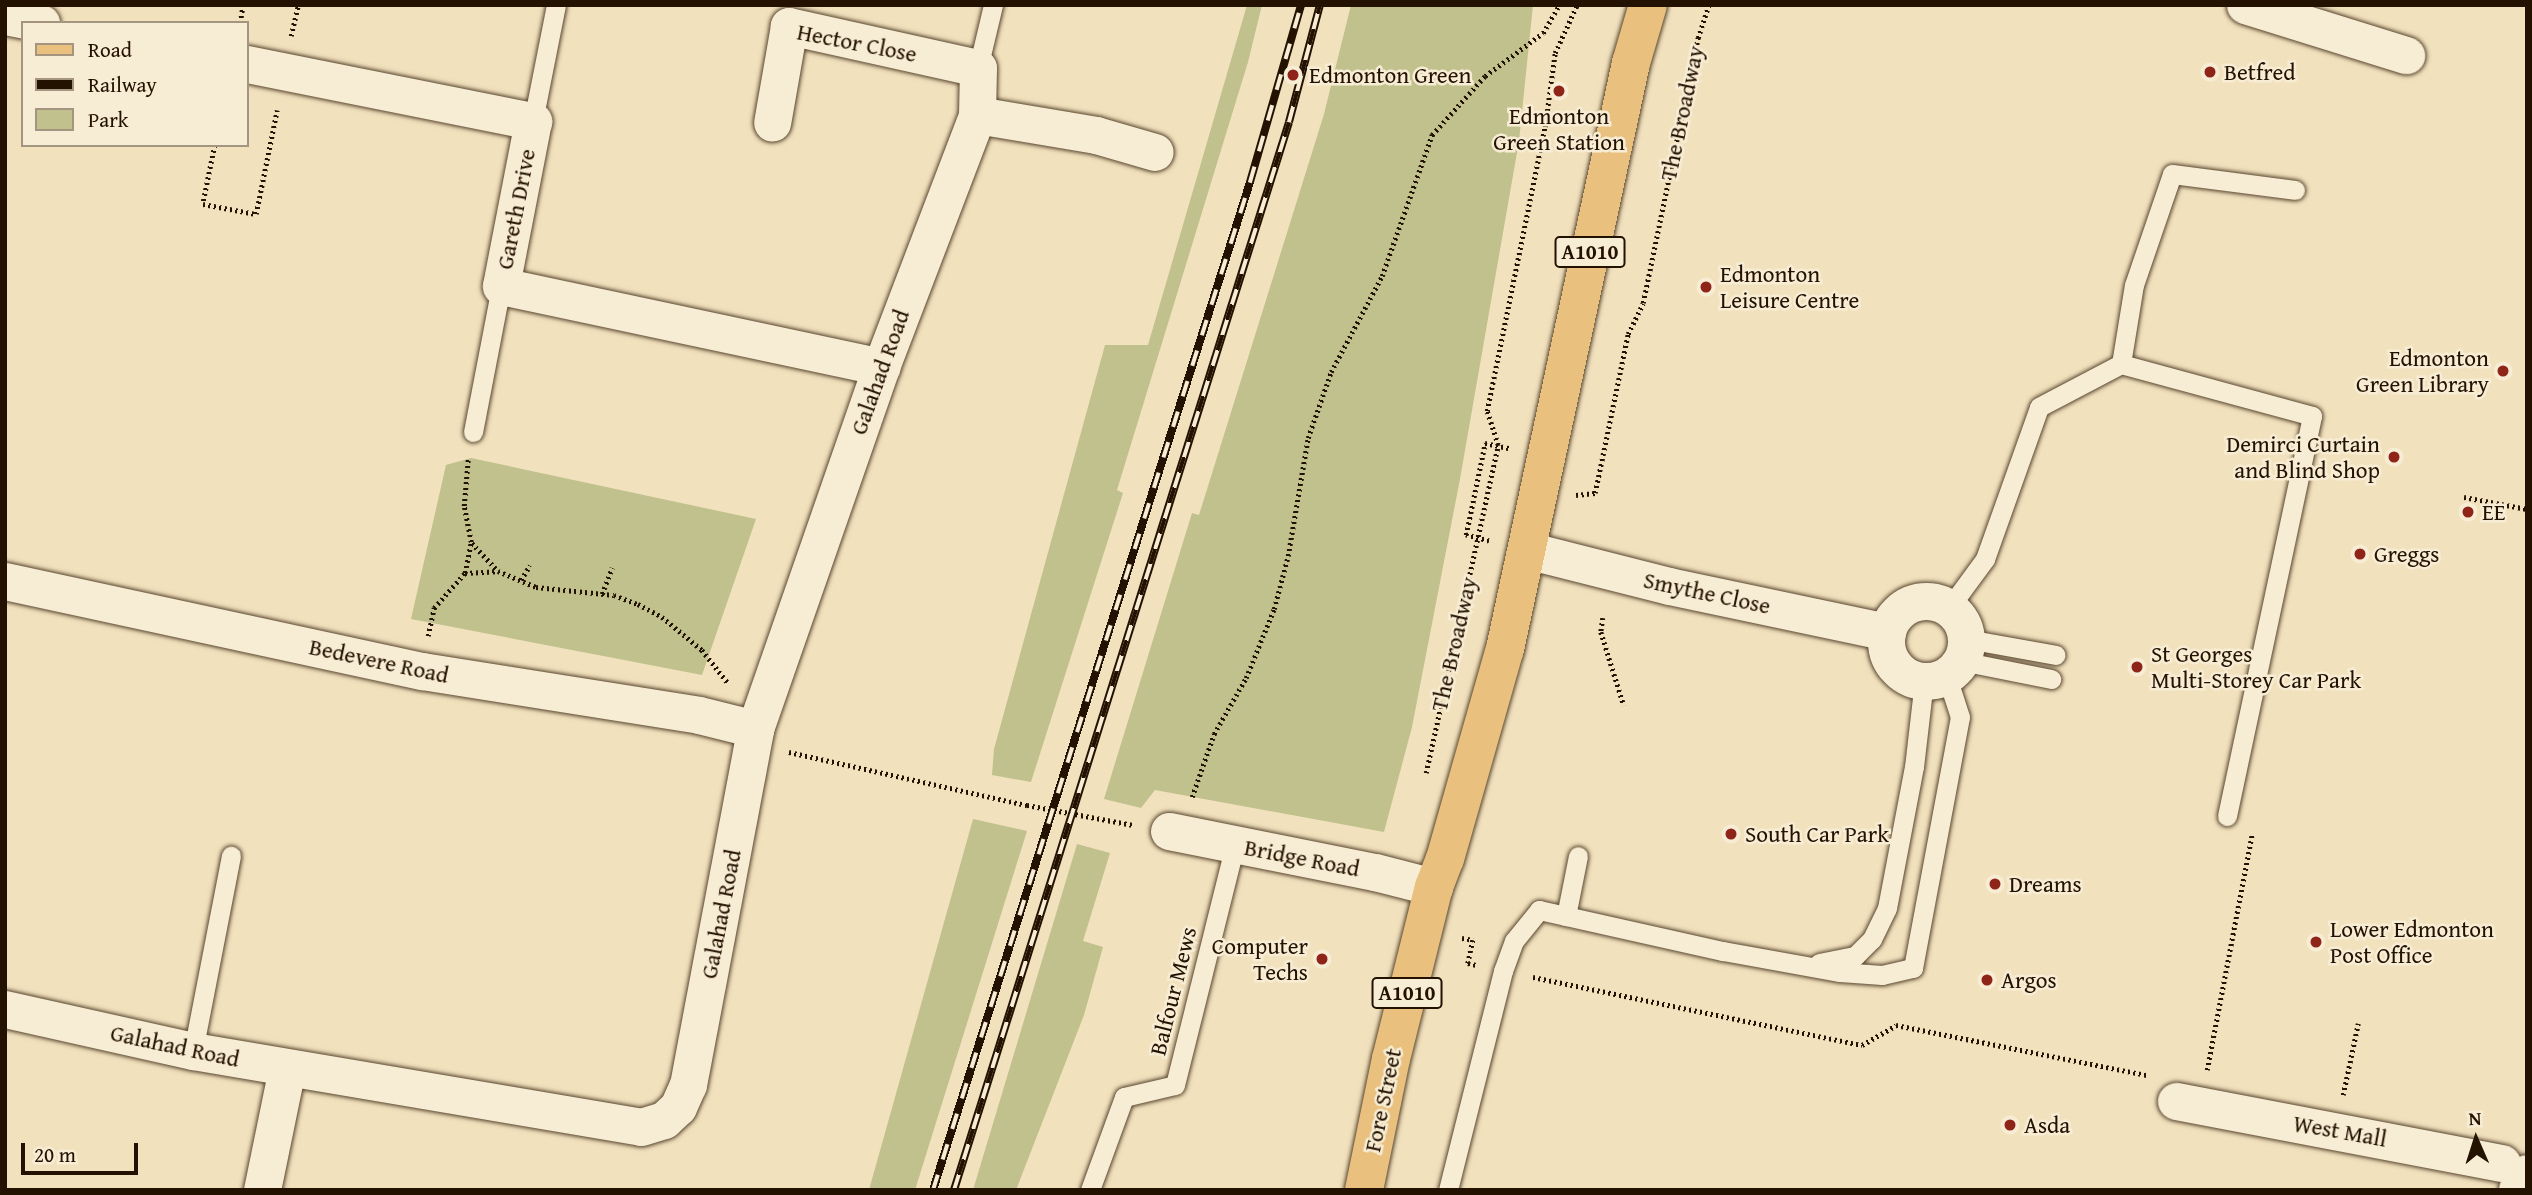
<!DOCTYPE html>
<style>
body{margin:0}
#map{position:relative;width:2532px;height:1195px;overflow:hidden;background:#f2e1bd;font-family:"Gentium Book Plus",serif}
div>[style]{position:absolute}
.green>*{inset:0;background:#c0c18d}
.path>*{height:4.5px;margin-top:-2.25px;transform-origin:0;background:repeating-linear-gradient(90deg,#241200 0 2px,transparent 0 5.5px)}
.roads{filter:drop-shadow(0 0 2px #58462f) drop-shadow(0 0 2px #58462f)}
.lane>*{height:19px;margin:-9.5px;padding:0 9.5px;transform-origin:9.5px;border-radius:9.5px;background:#f7ecd4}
.street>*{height:37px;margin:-18.5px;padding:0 18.5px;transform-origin:18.5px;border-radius:18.5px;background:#f7ecd4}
.street>.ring{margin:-18.5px;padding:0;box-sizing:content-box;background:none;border:37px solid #f7ecd4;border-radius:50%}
.secondary>*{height:38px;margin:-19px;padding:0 19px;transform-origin:19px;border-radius:19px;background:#f7ecd4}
.primary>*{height:38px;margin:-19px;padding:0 19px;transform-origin:19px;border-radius:19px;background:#e9c07e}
.rail>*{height:8px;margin-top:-4px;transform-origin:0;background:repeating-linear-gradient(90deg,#f7ecd4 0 16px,#241200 0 32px);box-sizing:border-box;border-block:2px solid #241200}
.dots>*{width:19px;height:19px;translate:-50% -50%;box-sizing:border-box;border:4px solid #f7ecd4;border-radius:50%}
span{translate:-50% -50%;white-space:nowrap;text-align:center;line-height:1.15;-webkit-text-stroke:5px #f7ecd4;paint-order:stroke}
.shield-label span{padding:2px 5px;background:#f7ecd4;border:2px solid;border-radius:5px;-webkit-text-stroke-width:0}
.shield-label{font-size:21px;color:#241200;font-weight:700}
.street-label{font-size:23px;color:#241200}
.poi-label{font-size:23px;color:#241200}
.left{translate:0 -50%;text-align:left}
.right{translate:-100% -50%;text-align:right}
.frame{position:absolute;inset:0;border:7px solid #241200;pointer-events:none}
.legend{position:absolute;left:21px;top:21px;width:228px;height:126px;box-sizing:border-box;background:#f7ecd4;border:2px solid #a3957f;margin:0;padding:9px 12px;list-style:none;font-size:21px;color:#241200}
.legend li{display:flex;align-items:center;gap:14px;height:35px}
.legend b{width:35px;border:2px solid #a3957f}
.north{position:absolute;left:2441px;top:1104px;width:70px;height:70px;-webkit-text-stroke:5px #f7ecd4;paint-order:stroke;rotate:357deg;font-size:19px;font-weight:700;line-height:28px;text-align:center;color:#241200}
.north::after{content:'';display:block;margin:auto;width:24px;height:32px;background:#241200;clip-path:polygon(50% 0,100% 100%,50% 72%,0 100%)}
.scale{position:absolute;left:21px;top:1143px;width:117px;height:32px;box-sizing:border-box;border:4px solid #241200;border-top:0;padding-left:9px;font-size:21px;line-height:24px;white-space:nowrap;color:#241200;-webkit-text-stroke:5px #f7ecd4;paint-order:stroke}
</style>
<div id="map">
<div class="green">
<div style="clip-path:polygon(1247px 5px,1262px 5px,1248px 62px,1117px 490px,1123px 493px,1031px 782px,992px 775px,994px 749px,1105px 345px,1148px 345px)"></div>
<div style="clip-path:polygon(1351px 5px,1533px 5px,1519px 141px,1460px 479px,1412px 727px,1384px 832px,1155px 790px,1141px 808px,1104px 799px,1192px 513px,1199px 515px,1324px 114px)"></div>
<div style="clip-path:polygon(471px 458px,756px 519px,702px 675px,411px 619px,446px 465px)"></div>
<div style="clip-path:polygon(973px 819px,1027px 831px,915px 1190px,869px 1190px)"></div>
<div style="clip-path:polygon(1077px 844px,1110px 853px,1083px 941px,1103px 947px,1084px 1015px,1016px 1190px,973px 1190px)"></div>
</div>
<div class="path">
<div style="left:240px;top:23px;width:18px;rotate:-81deg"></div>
<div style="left:291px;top:36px;width:32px;rotate:-77deg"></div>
<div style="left:215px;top:145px;width:60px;rotate:101.5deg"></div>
<div style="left:203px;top:204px;width:54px;rotate:10.7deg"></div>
<div style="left:256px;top:214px;width:106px;rotate:-78.6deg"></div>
<div style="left:1576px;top:495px;width:19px;rotate:-6deg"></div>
<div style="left:1595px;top:493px;width:162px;rotate:-78.3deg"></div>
<div style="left:1628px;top:334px;width:34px;rotate:-64deg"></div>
<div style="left:1643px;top:303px;width:271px;rotate:-78.3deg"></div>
<div style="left:1698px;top:38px;width:35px;rotate:-72deg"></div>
<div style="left:2464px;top:497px;width:64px;rotate:10.8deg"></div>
<div style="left:1489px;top:541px;width:24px;rotate:-165deg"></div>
<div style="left:1466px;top:535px;width:94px;rotate:-78.3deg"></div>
<div style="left:1485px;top:443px;width:25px;rotate:12deg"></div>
<div style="left:472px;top:543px;width:37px;rotate:47deg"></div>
<div style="left:465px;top:573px;width:33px;rotate:-3deg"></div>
<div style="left:498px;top:571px;width:41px;rotate:22.8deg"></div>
<div style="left:536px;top:587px;width:78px;rotate:5.9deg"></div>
<div style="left:614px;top:595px;width:26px;rotate:21deg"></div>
<div style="left:638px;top:604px;width:27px;rotate:28deg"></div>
<div style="left:662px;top:617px;width:52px;rotate:39.5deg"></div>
<div style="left:702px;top:650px;width:42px;rotate:51.8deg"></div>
<div style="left:521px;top:580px;width:17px;rotate:-59deg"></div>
<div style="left:602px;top:594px;width:28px;rotate:-69deg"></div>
<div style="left:1603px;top:618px;width:14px;rotate:98deg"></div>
<div style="left:1601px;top:632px;width:77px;rotate:72.7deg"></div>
<div style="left:428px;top:636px;width:29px;rotate:-78deg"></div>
<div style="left:434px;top:608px;width:47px;rotate:-48.5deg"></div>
<div style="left:465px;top:573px;width:32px;rotate:-79deg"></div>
<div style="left:471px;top:542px;width:37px;rotate:-101deg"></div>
<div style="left:464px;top:506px;width:47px;rotate:-85.1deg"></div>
<div style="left:789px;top:752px;width:244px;rotate:12.6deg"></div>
<div style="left:1027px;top:805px;width:108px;rotate:10.7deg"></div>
<div style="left:1426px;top:773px;width:336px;rotate:-77.6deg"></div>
<div style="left:1498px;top:445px;width:36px;rotate:-108deg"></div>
<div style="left:1487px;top:411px;width:290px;rotate:-78.5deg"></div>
<div style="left:1545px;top:127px;width:75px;rotate:-82.3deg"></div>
<div style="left:1555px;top:53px;width:53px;rotate:-65.4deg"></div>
<div style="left:1192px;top:797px;width:67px;rotate:-70.8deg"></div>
<div style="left:1214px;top:734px;width:64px;rotate:-60.3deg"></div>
<div style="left:1246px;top:678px;width:74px;rotate:-67.9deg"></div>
<div style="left:1274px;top:609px;width:55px;rotate:-75.2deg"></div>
<div style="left:1288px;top:556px;width:120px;rotate:-80.4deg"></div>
<div style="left:1308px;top:438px;width:70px;rotate:-70.8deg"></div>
<div style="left:1331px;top:372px;width:109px;rotate:-62deg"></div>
<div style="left:1382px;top:276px;width:150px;rotate:-70.5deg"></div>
<div style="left:1432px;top:135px;width:79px;rotate:-48.1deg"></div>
<div style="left:1485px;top:76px;width:72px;rotate:-36.6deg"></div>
<div style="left:1543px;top:33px;width:32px;rotate:-60deg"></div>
<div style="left:1462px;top:938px;width:11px;rotate:10deg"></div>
<div style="left:1473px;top:940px;width:24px;rotate:102deg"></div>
<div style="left:1468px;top:963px;width:8px;rotate:14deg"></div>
<div style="left:1533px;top:977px;width:336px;rotate:11.7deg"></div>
<div style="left:1862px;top:1045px;width:39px;rotate:-30deg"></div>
<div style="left:1896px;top:1025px;width:256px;rotate:11.3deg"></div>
<div style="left:2207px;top:1070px;width:239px;rotate:-79.2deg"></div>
<div style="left:2343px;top:1095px;width:73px;rotate:-78.1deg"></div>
</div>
<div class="roads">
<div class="lane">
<div style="left:978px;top:68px;width:65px;rotate:-76.6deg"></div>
<div style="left:533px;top:121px;width:118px;rotate:-78.8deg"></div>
<div style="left:2121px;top:364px;width:80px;rotate:-80.7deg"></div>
<div style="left:2134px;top:285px;width:117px;rotate:-71.1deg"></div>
<div style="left:2172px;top:174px;width:124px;rotate:7.4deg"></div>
<div style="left:473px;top:432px;width:149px;rotate:-79.1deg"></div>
<div style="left:1949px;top:608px;width:61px;rotate:-53.7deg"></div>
<div style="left:1985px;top:559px;width:161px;rotate:-70.4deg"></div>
<div style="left:2039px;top:407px;width:93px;rotate:-27.7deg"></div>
<div style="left:2121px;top:364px;width:198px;rotate:15.2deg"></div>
<div style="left:2312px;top:416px;width:409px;rotate:102deg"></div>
<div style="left:1967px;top:639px;width:90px;rotate:10.2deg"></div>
<div style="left:1961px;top:661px;width:92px;rotate:11.3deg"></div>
<div style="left:1566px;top:916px;width:61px;rotate:-78.7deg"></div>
<div style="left:1819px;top:963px;width:37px;rotate:-11deg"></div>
<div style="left:1855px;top:956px;width:24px;rotate:-45deg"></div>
<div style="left:1872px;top:939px;width:34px;rotate:-64deg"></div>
<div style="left:1887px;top:908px;width:144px;rotate:-79.2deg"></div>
<div style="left:1914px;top:767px;width:87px;rotate:-83.4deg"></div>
<div style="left:193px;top:1051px;width:199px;rotate:-79deg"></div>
<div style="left:1090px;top:1190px;width:99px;rotate:-69.9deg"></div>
<div style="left:1124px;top:1097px;width:52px;rotate:-13.2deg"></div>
<div style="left:1175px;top:1085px;width:247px;rotate:-76deg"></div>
<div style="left:1448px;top:1190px;width:226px;rotate:-75.9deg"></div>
<div style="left:1503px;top:971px;width:32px;rotate:-70deg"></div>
<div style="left:1514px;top:941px;width:40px;rotate:-51deg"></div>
<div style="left:1539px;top:910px;width:189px;rotate:12.6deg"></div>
<div style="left:1723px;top:951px;width:119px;rotate:10.2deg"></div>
<div style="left:1840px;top:972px;width:42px;rotate:4.1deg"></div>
<div style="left:1882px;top:975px;width:32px;rotate:-13deg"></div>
<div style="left:1913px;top:968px;width:255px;rotate:-79.4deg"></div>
<div style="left:1960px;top:717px;width:42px;rotate:-108deg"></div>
</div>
<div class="street">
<div style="left:2245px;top:5px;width:169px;rotate:17.3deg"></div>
<div style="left:5px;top:16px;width:37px;rotate:11deg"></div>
<div style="left:247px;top:64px;width:292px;rotate:11.3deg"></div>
<div style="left:533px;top:121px;width:168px;rotate:101deg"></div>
<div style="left:501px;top:286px;width:389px;rotate:12deg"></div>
<div style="left:977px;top:115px;width:121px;rotate:9.5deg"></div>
<div style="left:1096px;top:135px;width:61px;rotate:16.1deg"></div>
<div style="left:1527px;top:550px;width:146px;rotate:14.2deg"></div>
<div style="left:1669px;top:586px;width:223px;rotate:11.9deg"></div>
<div style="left:5px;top:581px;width:427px;rotate:12.2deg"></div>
<div style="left:422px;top:671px;width:280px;rotate:9deg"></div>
<div style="left:699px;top:715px;width:58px;rotate:14deg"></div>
<div class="ring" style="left:1886px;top:601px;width:43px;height:43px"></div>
<div style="left:1169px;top:831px;width:210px;rotate:11.3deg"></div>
<div style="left:1375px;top:872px;width:61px;rotate:14.3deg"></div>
<div style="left:5px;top:1009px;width:193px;rotate:12.6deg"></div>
<div style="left:193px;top:1051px;width:454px;rotate:9.6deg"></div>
<div style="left:641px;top:1127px;width:24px;rotate:-17deg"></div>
<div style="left:664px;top:1120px;width:19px;rotate:-43deg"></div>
<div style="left:678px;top:1107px;width:24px;rotate:-66deg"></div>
<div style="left:688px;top:1085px;width:362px;rotate:-79.3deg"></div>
<div style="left:755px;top:729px;width:383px;rotate:-70.8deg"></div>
<div style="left:881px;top:367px;width:270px;rotate:-69.1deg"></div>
<div style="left:977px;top:115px;width:47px;rotate:-88.8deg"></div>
<div style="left:978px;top:68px;width:194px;rotate:-167.5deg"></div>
<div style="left:789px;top:26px;width:98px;rotate:99.9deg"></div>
<div style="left:2176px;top:1101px;width:332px;rotate:10.8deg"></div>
<div style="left:262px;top:1190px;width:125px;rotate:-78.4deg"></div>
</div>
<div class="secondary">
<div style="left:2518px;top:1190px;width:18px;rotate:-61deg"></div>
</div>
<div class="primary">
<div style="left:1364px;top:1190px;width:134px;rotate:-78.4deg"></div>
<div style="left:1391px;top:1059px;width:177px;rotate:-76deg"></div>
<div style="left:1434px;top:887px;width:30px;rotate:-69deg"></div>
<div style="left:1445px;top:859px;width:218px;rotate:-74.1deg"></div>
<div style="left:1505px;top:649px;width:599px;rotate:-77.87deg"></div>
<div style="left:1631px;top:63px;width:60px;rotate:-73.7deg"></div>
</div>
</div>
<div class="rail">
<div style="left:933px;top:1190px;width:1057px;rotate:-72.54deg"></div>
<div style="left:1250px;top:182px;width:184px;rotate:-73.9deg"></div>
<div style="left:954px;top:1190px;width:1119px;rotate:-72.58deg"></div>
<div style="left:1289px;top:122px;width:121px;rotate:-75.2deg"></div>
</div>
<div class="dots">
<div style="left:2210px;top:72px;background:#8f2418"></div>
<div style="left:1293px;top:75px;background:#8f2418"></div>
<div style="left:1559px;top:91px;background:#8f2418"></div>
<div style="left:1706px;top:287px;background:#8f2418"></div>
<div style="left:2503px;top:371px;background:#8f2418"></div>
<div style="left:2394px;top:457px;background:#8f2418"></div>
<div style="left:2468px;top:512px;background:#8f2418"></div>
<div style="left:2360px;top:554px;background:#8f2418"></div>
<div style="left:2137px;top:667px;background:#8f2418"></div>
<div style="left:1731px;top:834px;background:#8f2418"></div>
<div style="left:1995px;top:884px;background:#8f2418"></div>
<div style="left:2316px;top:942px;background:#8f2418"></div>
<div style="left:1322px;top:959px;background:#8f2418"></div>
<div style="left:1987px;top:980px;background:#8f2418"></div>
<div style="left:2010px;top:1125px;background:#8f2418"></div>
</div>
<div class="shield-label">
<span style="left:1590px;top:252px">A1010</span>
<span style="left:1407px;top:993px">A1010</span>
</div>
<div class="street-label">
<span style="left:857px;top:43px;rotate:11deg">Hector Close</span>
<span style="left:1682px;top:113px;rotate:-78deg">The Broadway</span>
<span style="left:516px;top:209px;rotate:-79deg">Gareth Drive</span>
<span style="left:880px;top:372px;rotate:-70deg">Galahad Road</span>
<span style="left:1707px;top:593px;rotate:12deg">Smythe Close</span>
<span style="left:1454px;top:644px;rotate:-77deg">The Broadway</span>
<span style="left:379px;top:661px;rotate:12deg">Bedevere Road</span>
<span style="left:1302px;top:858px;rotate:11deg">Bridge Road</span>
<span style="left:721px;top:914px;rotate:-79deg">Galahad Road</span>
<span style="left:1173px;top:991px;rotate:-76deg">Balfour Mews</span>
<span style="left:175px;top:1046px;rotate:12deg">Galahad Road</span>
<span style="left:1383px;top:1100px;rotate:-78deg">Fore Street</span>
<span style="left:2340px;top:1131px;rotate:10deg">West Mall</span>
</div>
<div class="poi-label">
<span class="left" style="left:2224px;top:72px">Betfred</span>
<span class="left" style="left:1309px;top:75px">Edmonton Green</span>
<span style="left:1559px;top:129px">Edmonton<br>Green Station</span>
<span class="left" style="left:1720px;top:287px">Edmonton<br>Leisure Centre</span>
<span class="right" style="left:2489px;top:371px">Edmonton<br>Green Library</span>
<span class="right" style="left:2380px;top:457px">Demirci Curtain<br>and Blind Shop</span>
<span class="left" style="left:2482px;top:512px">EE</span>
<span class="left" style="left:2374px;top:554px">Greggs</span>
<span class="left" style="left:2151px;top:667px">St Georges<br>Multi-Storey Car Park</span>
<span class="left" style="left:1745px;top:834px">South Car Park</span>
<span class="left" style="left:2009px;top:884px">Dreams</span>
<span class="left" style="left:2330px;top:942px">Lower Edmonton<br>Post Office</span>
<span class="right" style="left:1308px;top:959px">Computer<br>Techs</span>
<span class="left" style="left:2001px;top:980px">Argos</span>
<span class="left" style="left:2024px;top:1125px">Asda</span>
</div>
<div class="frame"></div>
<ul class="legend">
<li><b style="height:9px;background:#e9c07e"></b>Road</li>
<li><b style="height:9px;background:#241200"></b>Railway</li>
<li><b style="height:19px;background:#c0c18d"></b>Park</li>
</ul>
<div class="north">N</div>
<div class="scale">20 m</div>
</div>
